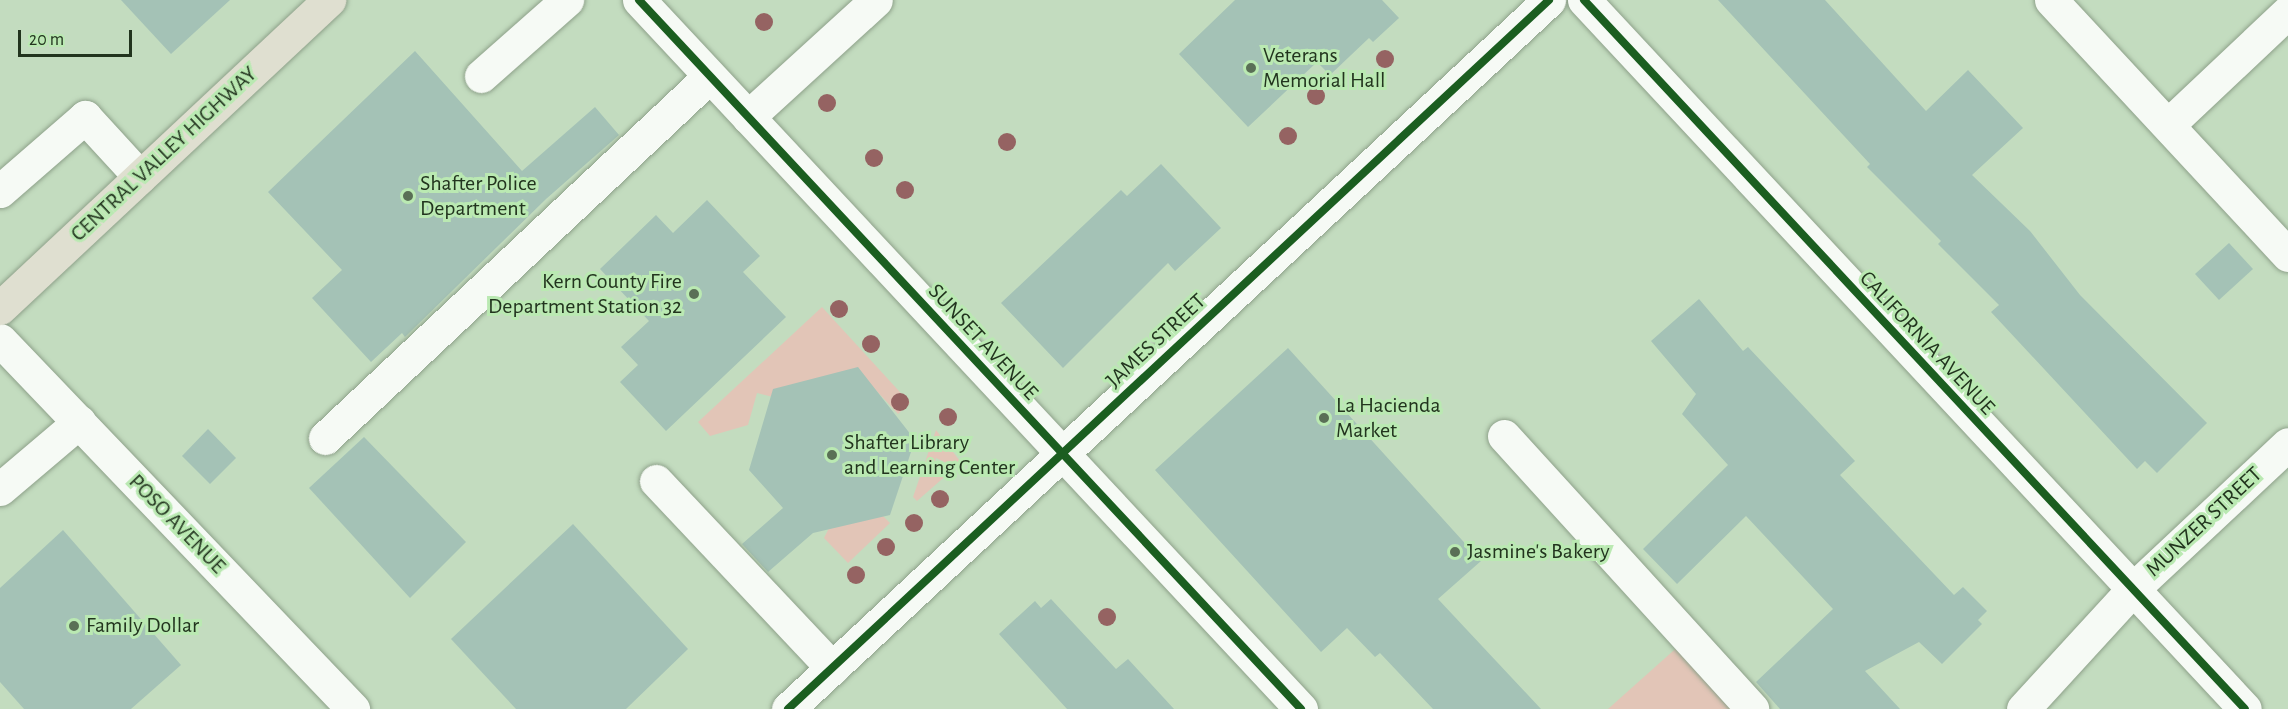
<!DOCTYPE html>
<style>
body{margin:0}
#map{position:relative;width:2288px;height:709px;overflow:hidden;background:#c3dcbf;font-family:"Alegreya Sans",sans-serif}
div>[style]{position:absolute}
.green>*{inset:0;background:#e2c5b7}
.building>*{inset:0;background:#a4c2b6}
.roads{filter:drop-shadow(0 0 2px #8ea18a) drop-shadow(0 0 2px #8ea18a)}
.minor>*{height:33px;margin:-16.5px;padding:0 16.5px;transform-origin:16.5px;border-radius:16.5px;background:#f6faf5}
.major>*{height:33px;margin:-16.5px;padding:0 16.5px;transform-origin:16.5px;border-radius:16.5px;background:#dfdfd0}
.cycleway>*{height:8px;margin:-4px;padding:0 4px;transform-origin:4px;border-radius:4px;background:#1b5e20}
.trees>*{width:18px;height:18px;margin:-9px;border-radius:50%;background:#956362}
.dots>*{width:16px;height:16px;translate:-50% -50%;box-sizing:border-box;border:3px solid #bae9b2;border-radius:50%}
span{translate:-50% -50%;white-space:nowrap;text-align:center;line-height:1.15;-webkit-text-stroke:6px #bae9b2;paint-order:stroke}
.poi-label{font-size:22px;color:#22341e}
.left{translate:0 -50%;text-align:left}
.right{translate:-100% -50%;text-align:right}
.street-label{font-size:22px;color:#22341e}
.scale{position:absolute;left:18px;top:30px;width:114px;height:27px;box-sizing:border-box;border:3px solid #22341e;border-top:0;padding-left:8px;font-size:18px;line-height:21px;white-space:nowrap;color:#22341e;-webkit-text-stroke:4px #bae9b2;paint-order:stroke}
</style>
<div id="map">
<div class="green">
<div style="clip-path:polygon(822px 307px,910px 403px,898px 414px,858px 371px,773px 397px,757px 393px,748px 425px,710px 436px,698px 422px)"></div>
<div style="clip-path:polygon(936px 430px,960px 461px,953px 466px,936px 458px,932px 472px,949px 473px,917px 501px,913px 497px)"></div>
<div style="clip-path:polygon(882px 515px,890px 523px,848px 563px,824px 538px,829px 528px)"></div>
<div style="clip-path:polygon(1682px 643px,1739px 709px,1608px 709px)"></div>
</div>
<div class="building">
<div style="clip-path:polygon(121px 0,230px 0,171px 54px)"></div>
<div style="clip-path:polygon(1235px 0,1382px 0,1399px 18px,1373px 42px,1369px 38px,1330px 75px,1317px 62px,1248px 127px,1179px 54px)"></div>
<div style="clip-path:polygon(1718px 0,1825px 0,1926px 111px,1968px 70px,2023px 128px,1972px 175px,2030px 231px,2080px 295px,2207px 423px,2157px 473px,2145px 461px,2137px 469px,1991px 312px,1999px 305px,1938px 244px,1941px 241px,1867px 167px,1870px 164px)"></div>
<div style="clip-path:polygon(415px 51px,522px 171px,595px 107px,619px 135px,546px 199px,405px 337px,402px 333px,371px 362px,312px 298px,342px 270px,268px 192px)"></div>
<div style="clip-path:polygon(1161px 164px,1221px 228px,1175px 271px,1168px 263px,1063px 368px,1001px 303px,1121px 190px,1127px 196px)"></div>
<div style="clip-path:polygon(707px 200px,760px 256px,743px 272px,786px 317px,666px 431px,620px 382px,638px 365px,621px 347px,649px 321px,600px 269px,656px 215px,673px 233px)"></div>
<div style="clip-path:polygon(2229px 243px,2253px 269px,2219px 300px,2195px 274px)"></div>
<div style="clip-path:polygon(1699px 299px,1743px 351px,1748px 347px,1855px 461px,1840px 475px,1954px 595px,1963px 587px,1987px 611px,1978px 620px,1982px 624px,1942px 664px,1919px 642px,1865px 671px,1900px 709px,1780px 709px,1756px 682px,1833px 609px,1746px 516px,1677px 584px,1643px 549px,1728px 465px,1682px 414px,1696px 394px,1651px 341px)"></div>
<div style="clip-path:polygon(1288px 348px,1481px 561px,1438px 599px,1541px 709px,1433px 709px,1380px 653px,1375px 657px,1347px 628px,1321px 652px,1155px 470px)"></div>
<div style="clip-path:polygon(858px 367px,915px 440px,890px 515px,813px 533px,768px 572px,742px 544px,783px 508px,749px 470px,773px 389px)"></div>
<div style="clip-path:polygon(208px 429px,236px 458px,210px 484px,182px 456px)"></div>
<div style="clip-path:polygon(364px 437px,466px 542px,410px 598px,309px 488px)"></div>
<div style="clip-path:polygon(573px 524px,688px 649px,626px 709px,516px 709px,451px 639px)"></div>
<div style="clip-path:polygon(63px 530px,181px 665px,131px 709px,24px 709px,0 682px,0 588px)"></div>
<div style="clip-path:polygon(1051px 599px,1116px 669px,1128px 659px,1174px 709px,1067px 709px,999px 634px,1035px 601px,1041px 608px)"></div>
</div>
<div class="roads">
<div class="minor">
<div style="left:639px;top:0;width:970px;rotate:46.96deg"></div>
<div style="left:1584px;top:0;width:969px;rotate:47.01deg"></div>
<div style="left:2051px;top:0;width:348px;rotate:47.1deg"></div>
<div style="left:481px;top:76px;width:115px;rotate:-41.5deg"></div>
<div style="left:748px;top:117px;width:173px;rotate:-42.4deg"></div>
<div style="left:2168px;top:125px;width:165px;rotate:-43.3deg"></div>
<div style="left:0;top:191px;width:113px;rotate:-41deg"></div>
<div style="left:85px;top:117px;width:81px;rotate:47.5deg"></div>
<div style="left:0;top:340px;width:511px;rotate:46.27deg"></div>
<div style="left:1504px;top:436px;width:369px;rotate:47.7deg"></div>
<div style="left:325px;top:438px;width:528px;rotate:-43.24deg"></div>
<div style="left:656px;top:481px;width:257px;rotate:46.7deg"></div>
<div style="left:0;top:489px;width:104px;rotate:-40.3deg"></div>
<div style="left:788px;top:709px;width:1040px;rotate:-42.97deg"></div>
<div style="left:2023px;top:709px;width:163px;rotate:-47.5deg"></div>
<div style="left:2133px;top:589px;width:212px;rotate:-43.1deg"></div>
</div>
<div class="major">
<div style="left:0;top:308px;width:451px;rotate:-43.1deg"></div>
</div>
</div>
<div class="cycleway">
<div style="left:639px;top:0;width:970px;rotate:46.96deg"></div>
<div style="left:1584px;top:0;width:969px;rotate:47.01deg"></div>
<div style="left:788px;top:709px;width:1040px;rotate:-42.97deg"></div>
</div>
<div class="trees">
<div style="left:764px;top:22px"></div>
<div style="left:1385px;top:59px"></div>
<div style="left:1316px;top:96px"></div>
<div style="left:827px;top:103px"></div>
<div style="left:1288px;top:136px"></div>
<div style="left:1007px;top:142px"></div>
<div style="left:874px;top:158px"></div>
<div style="left:905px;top:190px"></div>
<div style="left:839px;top:309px"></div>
<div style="left:871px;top:344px"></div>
<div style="left:900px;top:402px"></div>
<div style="left:948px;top:417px"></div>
<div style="left:940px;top:499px"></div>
<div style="left:914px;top:523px"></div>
<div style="left:886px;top:547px"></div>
<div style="left:856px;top:575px"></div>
<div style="left:1107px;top:617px"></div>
</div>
<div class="dots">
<div style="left:1251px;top:68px;background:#5a6f56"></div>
<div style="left:408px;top:196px;background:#5a6f56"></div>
<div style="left:694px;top:294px;background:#5a6f56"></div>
<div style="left:1324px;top:418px;background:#5a6f56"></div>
<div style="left:832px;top:455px;background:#5a6f56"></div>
<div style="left:1455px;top:552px;background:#5a6f56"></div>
<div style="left:74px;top:626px;background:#5a6f56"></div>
</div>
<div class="poi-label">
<span class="left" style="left:1263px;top:68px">Veterans<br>Memorial Hall</span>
<span class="left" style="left:420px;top:196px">Shafter Police<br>Department</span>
<span class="right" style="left:682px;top:294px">Kern County Fire<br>Department Station 32</span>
<span class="left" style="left:1336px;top:418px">La Hacienda<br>Market</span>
<span class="left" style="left:844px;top:455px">Shafter Library<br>and Learning Center</span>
<span class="left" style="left:1467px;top:552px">Jasmine's Bakery</span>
<span class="left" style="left:86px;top:626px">Family Dollar</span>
</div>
<div class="street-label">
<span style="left:164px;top:154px;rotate:-43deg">CENTRAL VALLEY HIGHWAY</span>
<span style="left:1156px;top:341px;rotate:-43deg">JAMES STREET</span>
<span style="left:983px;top:342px;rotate:47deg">SUNSET AVENUE</span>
<span style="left:1927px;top:343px;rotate:47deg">CALIFORNIA AVENUE</span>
<span style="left:2204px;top:522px;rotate:-43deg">MUNZER STREET</span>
<span style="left:177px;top:524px;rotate:46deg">POSO AVENUE</span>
</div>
<div class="scale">20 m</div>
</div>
